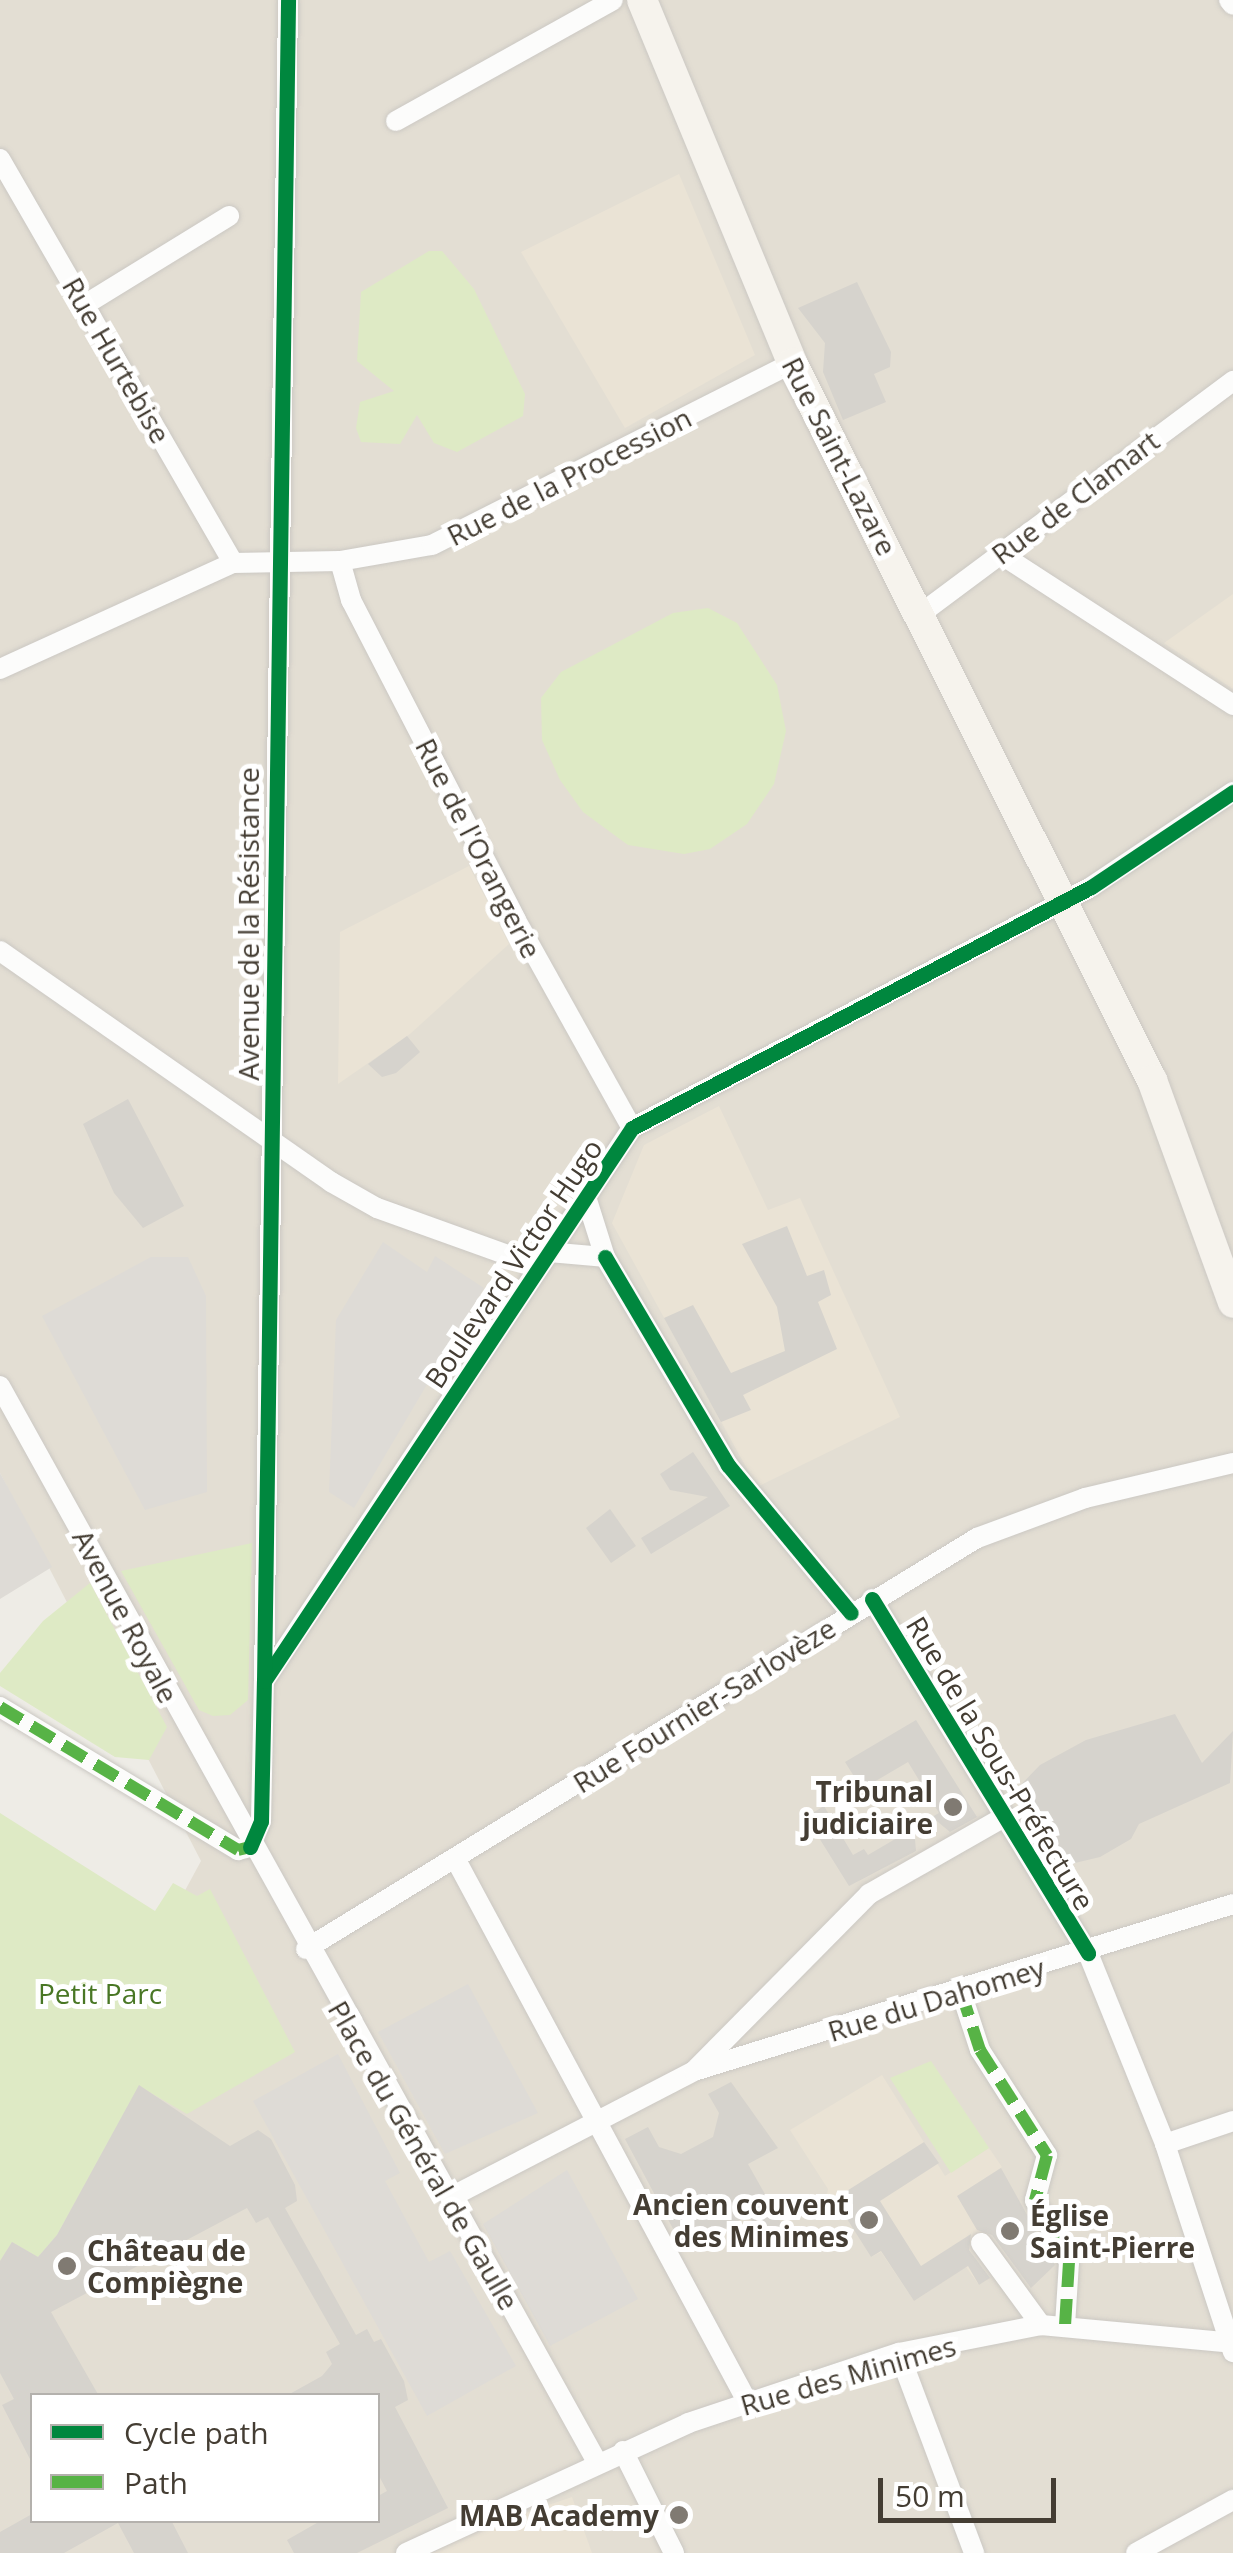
<!DOCTYPE html>
<meta charset="utf-8">
<style>
body{margin:0}
#map{position:relative;width:1233px;height:2553px;overflow:hidden;background:#eeece6;font-family:"Open Sans",sans-serif}
div>[style]{position:absolute}
.residential>*{inset:0;background:#e3ded3}
.education>*{inset:0;background:#eae3d5}
.green>*{inset:0;background:#deeac5}
.parking>*{inset:0;background:#dedbd6}
.building>*{inset:0;background:#d6d3cd}
.roads{filter:drop-shadow(0 0 2px #cbc8c3) drop-shadow(0 0 2px #cbc8c3)}
.street>*{height:20px;margin:-10px;padding:0 10px;transform-origin:10px;border-radius:10px;background:#fcfcfb}
.secondary>*{height:30px;margin:-15px;padding:0 15px;transform-origin:15px;border-radius:15px;background:#f6f3ed}
.quiet>*{height:12px;margin-top:-6px;transform-origin:0;background:repeating-linear-gradient(90deg,#57b346 0 25px,transparent 0 37px)}
.cycleway>*{height:15px;margin:-7.5px;padding:0 7.5px;transform-origin:7.5px;border-radius:7.5px;background:#00873e}
.dots>*{width:28px;height:28px;translate:-50% -50%;box-sizing:border-box;border:5px solid #fff;border-radius:50%}
span{translate:-50% -50%;white-space:nowrap;text-align:center;line-height:1.15;-webkit-text-stroke:10px #fff;paint-order:stroke}
.street-label{font-size:28px;color:#443d33}
.poi-label{font-size:28px;color:#443d33;font-weight:700}
.right{translate:-100% -50%;text-align:right}
.left{translate:0 -50%;text-align:left}
.park-label{font-size:28px;color:#497725}
.legend{position:absolute;left:30px;top:2393px;width:350px;height:130px;box-sizing:border-box;background:#fff;border:2px solid #b4b1ad;margin:0;padding:12px 18px;list-style:none;font-size:30px;color:#443d33}
.legend li{display:flex;align-items:center;gap:20px;height:50px}
.legend b{width:50px;border:2px solid #b4b1ad}
.scale{position:absolute;left:878px;top:2478px;width:178px;height:45px;box-sizing:border-box;border:5px solid #443d33;border-top:0;padding-left:12px;font-size:30px;line-height:35px;white-space:nowrap;color:#443d33;-webkit-text-stroke:8px #fff;paint-order:stroke}
</style>
<div id="map">
<div class="residential">
<div style="clip-path:polygon(evenodd,0 0,1233px 0,1233px 2553px,0 2553px,0 2232px,201px 1861px,0 1473px,0 0,32px 2396px,378px 2396px,378px 2520px,32px 2520px,32px 2396px)"></div>
</div>
<div class="education">
<div style="clip-path:polygon(679px 174px,755px 355px,625px 428px,521px 252px)"></div>
<div style="clip-path:polygon(1233px 594px,1233px 689px,1164px 643px)"></div>
<div style="clip-path:polygon(469px 866px,509px 944px,410px 1034px,338px 1084px,340px 932px)"></div>
<div style="clip-path:polygon(719px 1106px,768px 1210px,800px 1198px,900px 1417px,757px 1487px,612px 1223px,644px 1145px)"></div>
<div style="clip-path:polygon(882px 2075px,945px 2176px,989px 2148px,1002px 2167px,958px 2196px,984px 2236px,967px 2246px,988px 2279px,979px 2285px,966px 2267px,914px 2301px,881px 2252px,871px 2257px,839px 2205px,825px 2205px,828px 2189px,790px 2130px)"></div>
<div style="clip-path:polygon(572px 2497px,592px 2553px,432px 2553px,472px 2531px)"></div>
</div>
<div class="green">
<div style="clip-path:polygon(429px 251px,442px 251px,474px 289px,525px 394px,523px 416px,457px 452px,434px 443px,417px 415px,400px 444px,361px 442px,356px 428px,360px 402px,394px 391px,357px 361px,361px 292px)"></div>
<div style="clip-path:polygon(708px 608px,737px 623px,777px 685px,786px 731px,774px 784px,747px 824px,710px 849px,684px 854px,628px 845px,583px 812px,560px 780px,542px 740px,541px 698px,561px 672px,673px 613px)"></div>
<div style="clip-path:polygon(252px 1543px,248px 1700px,230px 1715px,213px 1716px,199px 1710px,121px 1571px)"></div>
<div style="clip-path:polygon(90px 1583px,167px 1727px,149px 1760px,115px 1757px,0 1686px,0 1673px,43px 1621px)"></div>
<div style="clip-path:polygon(0 1813px,155px 1911px,173px 1883px,197px 1896px,210px 1889px,295px 2052px,187px 2114px,139px 2086px,57px 2235px,38px 2257px,12px 2242px,0 2261px)"></div>
<div style="clip-path:polygon(931px 2061px,989px 2148px,951px 2173px,890px 2078px)"></div>
</div>
<div class="parking">
<div style="clip-path:polygon(383px 1242px,427px 1272px,435px 1256px,484px 1288px,354px 1508px,329px 1492px,336px 1320px)"></div>
<div style="clip-path:polygon(151px 1257px,188px 1257px,206px 1296px,207px 1492px,145px 1510px,42px 1316px)"></div>
<div style="clip-path:polygon(0 1473px,52px 1567px,0 1599px)"></div>
<div style="clip-path:polygon(468px 1984px,538px 2113px,445px 2154px,378px 2032px)"></div>
<div style="clip-path:polygon(338px 2054px,400px 2173px,385px 2181px,429px 2262px,450px 2251px,516px 2366px,427px 2416px,253px 2101px)"></div>
<div style="clip-path:polygon(567px 2170px,638px 2299px,550px 2346px,483px 2224px)"></div>
</div>
<div class="building">
<div style="clip-path:polygon(857px 282px,891px 352px,890px 367px,874px 374px,886px 402px,843px 420px,823px 372px,825px 343px,798px 308px)"></div>
<div style="clip-path:polygon(407px 1036px,420px 1052px,396px 1073px,382px 1077px,368px 1064px)"></div>
<div style="clip-path:polygon(128px 1099px,184px 1206px,143px 1228px,114px 1193px,83px 1124px)"></div>
<div style="clip-path:polygon(787px 1226px,807px 1276px,824px 1270px,831px 1295px,818px 1302px,837px 1349px,743px 1395px,751px 1410px,721px 1422px,664px 1318px,693px 1305px,731px 1373px,785px 1351px,777px 1307px,742px 1244px)"></div>
<div style="clip-path:polygon(693px 1452px,730px 1506px,651px 1554px,641px 1538px,708px 1497px,670px 1490px,660px 1474px)"></div>
<div style="clip-path:polygon(610px 1509px,636px 1546px,611px 1563px,586px 1528px)"></div>
<div style="clip-path:polygon(1175px 1714px,1202px 1763px,1233px 1731px,1230px 1783px,1139px 1824px,1131px 1839px,1100px 1857px,1054px 1868px,1012px 1794px,1040px 1765px,1086px 1740px)"></div>
<div style="clip-path:polygon(916px 1720px,977px 1817px,950px 1832px,932px 1817px,939px 1813px,908px 1762px,862px 1789px,845px 1762px)"></div>
<div style="clip-path:polygon(824px 1806px,853px 1855px,864px 1849px,868px 1855px,914px 1828px,916px 1851px,849px 1886px,806px 1817px)"></div>
<div style="clip-path:polygon(731px 2082px,778px 2148px,748px 2164px,788px 2235px,774px 2243px,747px 2216px,685px 2251px,625px 2139px,648px 2127px,659px 2147px,681px 2154px,713px 2137px,719px 2113px,708px 2094px)"></div>
<div style="clip-path:polygon(139px 2085px,230px 2146px,258px 2130px,271px 2139px,295px 2185px,297px 2201px,285px 2208px,356px 2335px,367px 2329px,374px 2342px,381px 2339px,404px 2381px,408px 2400px,395px 2407px,448px 2508px,357px 2553px,294px 2553px,287px 2540px,322px 2520px,378px 2520px,378px 2496px,387px 2491px,378px 2474px,378px 2396px,286px 2396px,322px 2376px,332px 2364px,326px 2352px,340px 2344px,268px 2217px,256px 2223px,247px 2208px,51px 2312px,99px 2396px,32px 2396px,32px 2463px,2px 2405px,14px 2399px,0 2373px,0 2261px,12px 2242px,38px 2257px,57px 2235px)"></div>
<div style="clip-path:polygon(924px 2142px,939px 2163px,880px 2201px,921px 2266px,971px 2234px,969px 2250px,990px 2278px,979px 2285px,968px 2266px,914px 2301px,881px 2251px,871px 2257px,842px 2211px,850px 2206px,842px 2194px)"></div>
<div style="clip-path:polygon(1001px 2168px,1055px 2265px,1031px 2288px,992px 2235px,977px 2230px,957px 2196px)"></div>
<div style="clip-path:polygon(32px 2514px,32px 2520px,171px 2520px,188px 2553px,134px 2553px,118px 2523px,64px 2553px,0 2553px,0 2532px)"></div>
</div>
<div class="roads">
<div class="street">
<div style="left:1229px;top:0;width:6px;rotate:51deg"></div>
<div style="left:396px;top:121px;width:248px;rotate:-29.1deg"></div>
<div style="left:0;top:159px;width:466px;rotate:60deg"></div>
<div style="left:86px;top:304px;width:168px;rotate:-31.6deg"></div>
<div style="left:999px;top:553px;width:279px;rotate:33deg"></div>
<div style="left:340px;top:561px;width:41px;rotate:74.2deg"></div>
<div style="left:351px;top:600px;width:360px;rotate:62.7deg"></div>
<div style="left:516px;top:920px;width:238px;rotate:60.9deg"></div>
<div style="left:919px;top:615px;width:392px;rotate:-36.7deg"></div>
<div style="left:0;top:669px;width:256px;rotate:-24.5deg"></div>
<div style="left:233px;top:563px;width:107px;rotate:-1.1deg"></div>
<div style="left:340px;top:561px;width:93px;rotate:-9.9deg"></div>
<div style="left:432px;top:545px;width:403px;rotate:-26.8deg"></div>
<div style="left:0;top:951px;width:404px;rotate:34.9deg"></div>
<div style="left:331px;top:1182px;width:53px;rotate:29.5deg"></div>
<div style="left:377px;top:1208px;width:171px;rotate:19.8deg"></div>
<div style="left:587px;top:1200px;width:60px;rotate:72.5deg"></div>
<div style="left:605px;top:1257px;width:242px;rotate:59.4deg"></div>
<div style="left:728px;top:1465px;width:192px;rotate:50.3deg"></div>
<div style="left:548px;top:1252px;width:57px;rotate:5deg"></div>
<div style="left:0;top:1386px;width:1231px;rotate:60.98deg"></div>
<div style="left:872px;top:1599px;width:415px;rotate:58.6deg"></div>
<div style="left:1088px;top:1953px;width:206px;rotate:68deg"></div>
<div style="left:1165px;top:2144px;width:219px;rotate:71.9deg"></div>
<div style="left:264px;top:1681px;width:664px;rotate:-56.36deg"></div>
<div style="left:632px;top:1128px;width:518px;rotate:-27.7deg"></div>
<div style="left:1091px;top:887px;width:171px;rotate:-33.8deg"></div>
<div style="left:0;top:1707px;width:278px;rotate:31deg"></div>
<div style="left:238px;top:1850px;width:12px;rotate:-14deg"></div>
<div style="left:250px;top:1847px;width:28px;rotate:-67deg"></div>
<div style="left:261px;top:1821px;width:140px;rotate:-88.8deg"></div>
<div style="left:264px;top:1681px;width:1681px;rotate:-89.18deg"></div>
<div style="left:456px;top:1860px;width:617px;rotate:61.73deg"></div>
<div style="left:306px;top:1949px;width:787px;rotate:-31.49deg"></div>
<div style="left:977px;top:1538px;width:115px;rotate:-20.3deg"></div>
<div style="left:1085px;top:1498px;width:152px;rotate:-13.3deg"></div>
<div style="left:961px;top:1992px;width:61px;rotate:71.9deg"></div>
<div style="left:980px;top:2050px;width:125px;rotate:57.5deg"></div>
<div style="left:1047px;top:2155px;width:47px;rotate:104.9deg"></div>
<div style="left:1035px;top:2200px;width:71px;rotate:61.3deg"></div>
<div style="left:1069px;top:2262px;width:64px;rotate:93.6deg"></div>
<div style="left:697px;top:2068px;width:245px;rotate:-45.3deg"></div>
<div style="left:869px;top:1894px;width:153px;rotate:-29.7deg"></div>
<div style="left:1165px;top:2144px;width:72px;rotate:-18.7deg"></div>
<div style="left:451px;top:2197px;width:274px;rotate:-27.4deg"></div>
<div style="left:694px;top:2071px;width:564px;rotate:-17.21deg"></div>
<div style="left:981px;top:2243px;width:102px;rotate:53.8deg"></div>
<div style="left:899px;top:2353px;width:214px;rotate:69.4deg"></div>
<div style="left:623px;top:2451px;width:114px;rotate:63.4deg"></div>
<div style="left:406px;top:2553px;width:311px;rotate:-24.7deg"></div>
<div style="left:688px;top:2423px;width:222px;rotate:-18.4deg"></div>
<div style="left:899px;top:2353px;width:145px;rotate:-11.2deg"></div>
<div style="left:1041px;top:2325px;width:186px;rotate:5.3deg"></div>
<div style="left:1136px;top:2553px;width:111px;rotate:-28.7deg"></div>
</div>
<div class="secondary">
<div style="left:642px;top:0;width:393px;rotate:67.5deg"></div>
<div style="left:792px;top:363px;width:802px;rotate:63.34deg"></div>
<div style="left:1152px;top:1080px;width:237px;rotate:70deg"></div>
</div>
</div>
<div class="quiet">
<div style="left:0;top:1707px;width:278px;rotate:31deg"></div>
<div style="left:238px;top:1850px;width:12px;rotate:-14deg"></div>
<div style="left:961px;top:1992px;width:61px;rotate:71.9deg"></div>
<div style="left:980px;top:2050px;width:125px;rotate:57.5deg"></div>
<div style="left:1047px;top:2155px;width:47px;rotate:104.9deg"></div>
<div style="left:1035px;top:2200px;width:71px;rotate:61.3deg"></div>
<div style="left:1069px;top:2262px;width:64px;rotate:93.6deg"></div>
</div>
<div class="cycleway">
<div style="left:605px;top:1257px;width:242px;rotate:59.4deg"></div>
<div style="left:728px;top:1465px;width:192px;rotate:50.3deg"></div>
<div style="left:872px;top:1599px;width:415px;rotate:58.6deg"></div>
<div style="left:264px;top:1681px;width:664px;rotate:-56.36deg"></div>
<div style="left:632px;top:1128px;width:518px;rotate:-27.7deg"></div>
<div style="left:1091px;top:887px;width:171px;rotate:-33.8deg"></div>
<div style="left:250px;top:1847px;width:28px;rotate:-67deg"></div>
<div style="left:261px;top:1821px;width:140px;rotate:-88.8deg"></div>
<div style="left:264px;top:1681px;width:1681px;rotate:-89.18deg"></div>
</div>
<div class="dots">
<div style="left:953px;top:1807px;background:#807a72"></div>
<div style="left:869px;top:2220px;background:#807a72"></div>
<div style="left:1010px;top:2231px;background:#807a72"></div>
<div style="left:67px;top:2266px;background:#807a72"></div>
<div style="left:679px;top:2515px;background:#807a72"></div>
</div>
<div class="street-label">
<span style="left:117px;top:360px;rotate:60deg">Rue Hurtebise</span>
<span style="left:840px;top:456px;rotate:63deg">Rue Saint-Lazare</span>
<span style="left:569px;top:476px;rotate:-27deg">Rue de la Procession</span>
<span style="left:1075px;top:497px;rotate:-37deg">Rue de Clamart</span>
<span style="left:479px;top:848px;rotate:63deg">Rue de l'Orangerie</span>
<span style="left:248px;top:924px;rotate:-90deg">Avenue de la Résistance</span>
<span style="left:513px;top:1263px;rotate:-56deg">Boulevard Victor Hugo</span>
<span style="left:126px;top:1616px;rotate:62deg">Avenue Royale</span>
<span style="left:704px;top:1705px;rotate:-32deg">Rue Fournier-Sarlovèze</span>
<span style="left:1001px;top:1763px;rotate:59deg">Rue de la Sous-Préfecture</span>
<span style="left:936px;top:1999px;rotate:-17deg">Rue du Dahomey</span>
<span style="left:424px;top:2155px;rotate:60deg">Place du Général de Gaulle</span>
<span style="left:848px;top:2375px;rotate:-16deg">Rue des Minimes</span>
</div>
<div class="poi-label">
<span class="right" style="left:933px;top:1807px">Tribunal<br>judiciaire</span>
<span class="right" style="left:849px;top:2220px">Ancien couvent<br>des Minimes</span>
<span class="left" style="left:1030px;top:2231px">Église<br>Saint-Pierre</span>
<span class="left" style="left:87px;top:2266px">Château de<br>Compiègne</span>
<span class="right" style="left:659px;top:2515px">MAB Academy</span>
</div>
<div class="park-label">
<span style="left:100px;top:1993px">Petit Parc</span>
</div>
<ul class="legend">
<li><b style="height:12px;background:#00873e"></b>Cycle path</li>
<li><b style="height:12px;background:#57b346"></b>Path</li>
</ul>
<div class="scale">50 m</div>
</div>
